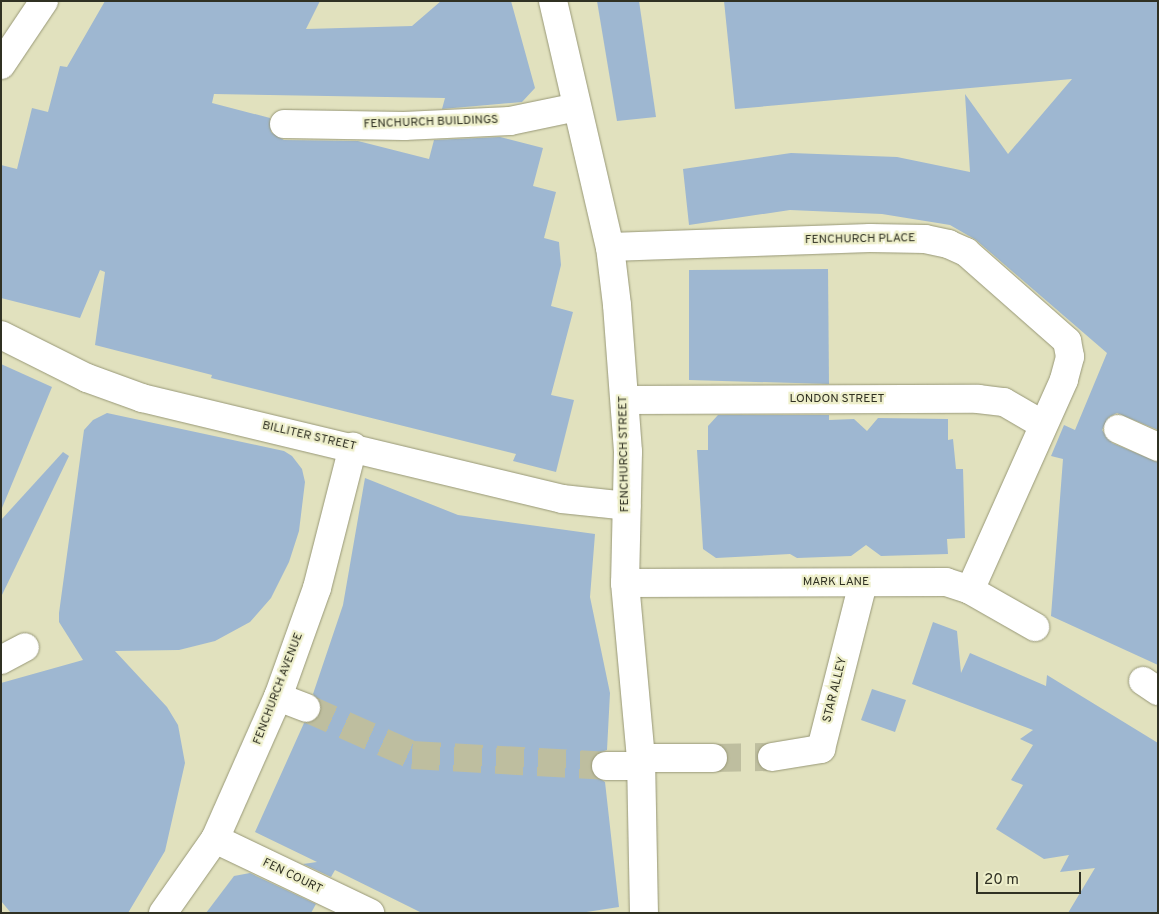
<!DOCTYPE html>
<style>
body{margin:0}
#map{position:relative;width:1159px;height:914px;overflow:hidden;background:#e1e1be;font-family:Overpass,sans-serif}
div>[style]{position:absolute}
.building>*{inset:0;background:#9eb7d1}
.minor-tunnel>*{height:28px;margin-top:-14px;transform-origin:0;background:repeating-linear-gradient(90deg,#bebe9f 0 28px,transparent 0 42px)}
.roads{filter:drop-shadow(0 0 1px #989877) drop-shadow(0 0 1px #989877)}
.minor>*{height:28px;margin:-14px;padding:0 14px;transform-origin:14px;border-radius:14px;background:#fff}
span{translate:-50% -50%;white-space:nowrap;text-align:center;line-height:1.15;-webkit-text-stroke:4.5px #eeefcb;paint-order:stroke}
.street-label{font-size:12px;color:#303123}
.frame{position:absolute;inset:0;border:2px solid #303123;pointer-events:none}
.scale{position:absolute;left:976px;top:872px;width:105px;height:22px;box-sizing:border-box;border:2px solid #303123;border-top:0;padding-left:6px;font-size:15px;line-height:18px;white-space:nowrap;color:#303123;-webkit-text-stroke:4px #eeefcb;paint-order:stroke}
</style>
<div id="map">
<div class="building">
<div style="clip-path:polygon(105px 1px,320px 1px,306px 29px,412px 26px,441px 1px,511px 1px,535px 88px,522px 102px,442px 109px,445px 98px,214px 94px,212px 103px,270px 118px,271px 132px,284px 140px,358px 141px,429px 159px,434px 140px,500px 137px,543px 148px,533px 186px,556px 192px,544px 238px,559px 242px,561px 265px,551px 306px,573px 312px,551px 395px,574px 400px,556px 472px,513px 461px,516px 454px,211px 378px,212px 375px,95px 345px,105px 272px,100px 270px,80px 318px,1px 298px,1px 165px,17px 169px,32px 108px,48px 112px,60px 66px,67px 67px)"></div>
<div style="clip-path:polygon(597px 1px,639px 1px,656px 117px,617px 121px)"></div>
<div style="clip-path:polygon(724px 1px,1158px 1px,1158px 430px,1117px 413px,1109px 417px,1102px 430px,1112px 443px,1158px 462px,1158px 665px,1051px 616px,1063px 459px,1051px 456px,1064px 425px,1075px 430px,1107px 353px,976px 240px,950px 225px,882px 214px,790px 210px,689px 225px,683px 169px,791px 153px,897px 157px,970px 172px,965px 94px,1008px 154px,1072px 79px,735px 109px)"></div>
<div style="clip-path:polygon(828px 269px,829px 384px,689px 380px,689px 270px)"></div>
<div style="clip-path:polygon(1px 364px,52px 387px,2px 508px,1px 508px)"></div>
<div style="clip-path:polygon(107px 413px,284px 451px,292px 456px,302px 469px,305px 482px,299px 531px,289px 562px,271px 598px,250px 622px,215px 641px,179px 650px,115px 651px,167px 707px,178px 725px,185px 763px,165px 851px,128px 913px,11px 913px,1px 901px,1px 683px,83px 660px,59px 622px,59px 613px,84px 430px,93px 420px)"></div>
<div style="clip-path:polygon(718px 415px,829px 415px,829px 420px,854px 419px,867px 431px,878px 418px,948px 419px,948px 440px,953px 439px,956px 469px,963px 469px,965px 538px,947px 539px,948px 554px,881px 556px,866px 545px,851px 556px,797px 558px,790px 554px,716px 558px,703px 549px,697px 450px,708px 450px,708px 426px)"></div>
<div style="clip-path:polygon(63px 452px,69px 456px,1px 597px,1px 520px)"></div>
<div style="clip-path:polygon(365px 478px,458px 515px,595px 534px,590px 597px,610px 693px,607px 750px,598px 753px,590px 766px,593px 774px,605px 782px,619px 907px,580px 913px,422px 913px,335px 870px,331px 877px,303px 864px,317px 862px,255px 832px,304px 723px,315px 720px,321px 713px,321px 705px,313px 694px,343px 605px)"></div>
<div style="clip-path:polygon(933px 622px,957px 631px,961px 673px,970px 653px,1046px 686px,1047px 675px,1158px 743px,1158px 913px,1068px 913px,1095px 868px,1060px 872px,1069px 855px,1044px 859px,996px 829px,1023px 785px,1011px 780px,1033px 745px,1020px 739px,1033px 730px,912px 684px)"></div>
<div style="clip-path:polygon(872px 689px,906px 700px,895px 732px,861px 720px)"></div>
<div style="clip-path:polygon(250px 873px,316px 904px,311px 913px,206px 913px,234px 876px)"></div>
</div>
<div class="minor-tunnel">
<div style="left:306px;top:708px;width:116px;rotate:23.9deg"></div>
<div style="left:412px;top:755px;width:194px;rotate:3.2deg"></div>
<div style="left:713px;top:758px;width:59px;rotate:-1deg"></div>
</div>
<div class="roads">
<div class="minor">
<div style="left:553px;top:1px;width:253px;rotate:77deg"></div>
<div style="left:610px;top:247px;width:58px;rotate:83.1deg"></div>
<div style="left:617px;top:305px;width:147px;rotate:85.7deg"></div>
<div style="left:628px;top:452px;width:131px;rotate:91.3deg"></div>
<div style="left:625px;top:583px;width:176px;rotate:84.8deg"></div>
<div style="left:641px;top:758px;width:155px;rotate:88.9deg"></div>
<div style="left:1px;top:65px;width:77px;rotate:-56.1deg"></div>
<div style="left:284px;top:124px;width:120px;rotate:1deg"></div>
<div style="left:404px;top:126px;width:106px;rotate:-2.7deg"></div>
<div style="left:510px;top:121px;width:68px;rotate:-11.8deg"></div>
<div style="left:610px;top:247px;width:260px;rotate:-2deg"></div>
<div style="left:870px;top:238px;width:55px;rotate:1deg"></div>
<div style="left:925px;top:239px;width:24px;rotate:12deg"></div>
<div style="left:948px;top:244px;width:20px;rotate:24deg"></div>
<div style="left:966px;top:252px;width:135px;rotate:41.4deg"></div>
<div style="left:1067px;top:341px;width:16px;rotate:79deg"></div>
<div style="left:1070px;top:357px;width:24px;rotate:105deg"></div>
<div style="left:1064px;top:380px;width:230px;rotate:114.1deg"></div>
<div style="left:1px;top:335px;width:96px;rotate:26.6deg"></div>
<div style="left:87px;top:378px;width:59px;rotate:20deg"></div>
<div style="left:142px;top:398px;width:432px;rotate:13.5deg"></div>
<div style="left:562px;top:499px;width:65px;rotate:6.1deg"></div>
<div style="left:625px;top:400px;width:353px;rotate:-0.2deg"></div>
<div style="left:978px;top:399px;width:26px;rotate:7deg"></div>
<div style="left:1004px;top:402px;width:44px;rotate:30.1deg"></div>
<div style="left:1118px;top:429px;width:44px;rotate:24.2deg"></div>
<div style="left:625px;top:583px;width:321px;rotate:-0.2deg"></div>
<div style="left:946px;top:582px;width:25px;rotate:18deg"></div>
<div style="left:970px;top:590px;width:75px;rotate:29.6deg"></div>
<div style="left:1px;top:660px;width:27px;rotate:-28deg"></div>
<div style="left:1143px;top:681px;width:18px;rotate:34deg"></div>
<div style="left:278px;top:697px;width:30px;rotate:21deg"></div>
<div style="left:772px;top:757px;width:50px;rotate:-9.3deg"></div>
<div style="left:821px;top:749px;width:171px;rotate:-75.8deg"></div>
<div style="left:641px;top:758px;width:72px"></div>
<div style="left:606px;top:766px;width:36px"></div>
<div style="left:215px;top:839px;width:172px;rotate:25.5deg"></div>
<div style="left:163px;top:913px;width:90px;rotate:-54.9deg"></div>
<div style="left:215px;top:839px;width:155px;rotate:-66.1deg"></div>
<div style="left:278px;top:697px;width:116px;rotate:-70.3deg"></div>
<div style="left:317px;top:588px;width:146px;rotate:-75.7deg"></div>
</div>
</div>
<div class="street-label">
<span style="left:431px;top:123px;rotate:-2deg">FENCHURCH BUILDINGS</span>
<span style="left:860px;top:240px;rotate:-1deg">FENCHURCH PLACE</span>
<span style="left:837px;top:400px">LONDON STREET</span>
<span style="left:309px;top:437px;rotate:13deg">BILLITER STREET</span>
<span style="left:625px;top:454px;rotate:-91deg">FENCHURCH STREET</span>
<span style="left:836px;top:583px">MARK LANE</span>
<span style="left:279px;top:689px;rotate:-69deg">FENCHURCH AVENUE</span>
<span style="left:836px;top:690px;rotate:-76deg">STAR ALLEY</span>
<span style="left:292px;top:877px;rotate:26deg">FEN COURT</span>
</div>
<div class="frame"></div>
<div class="scale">20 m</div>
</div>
